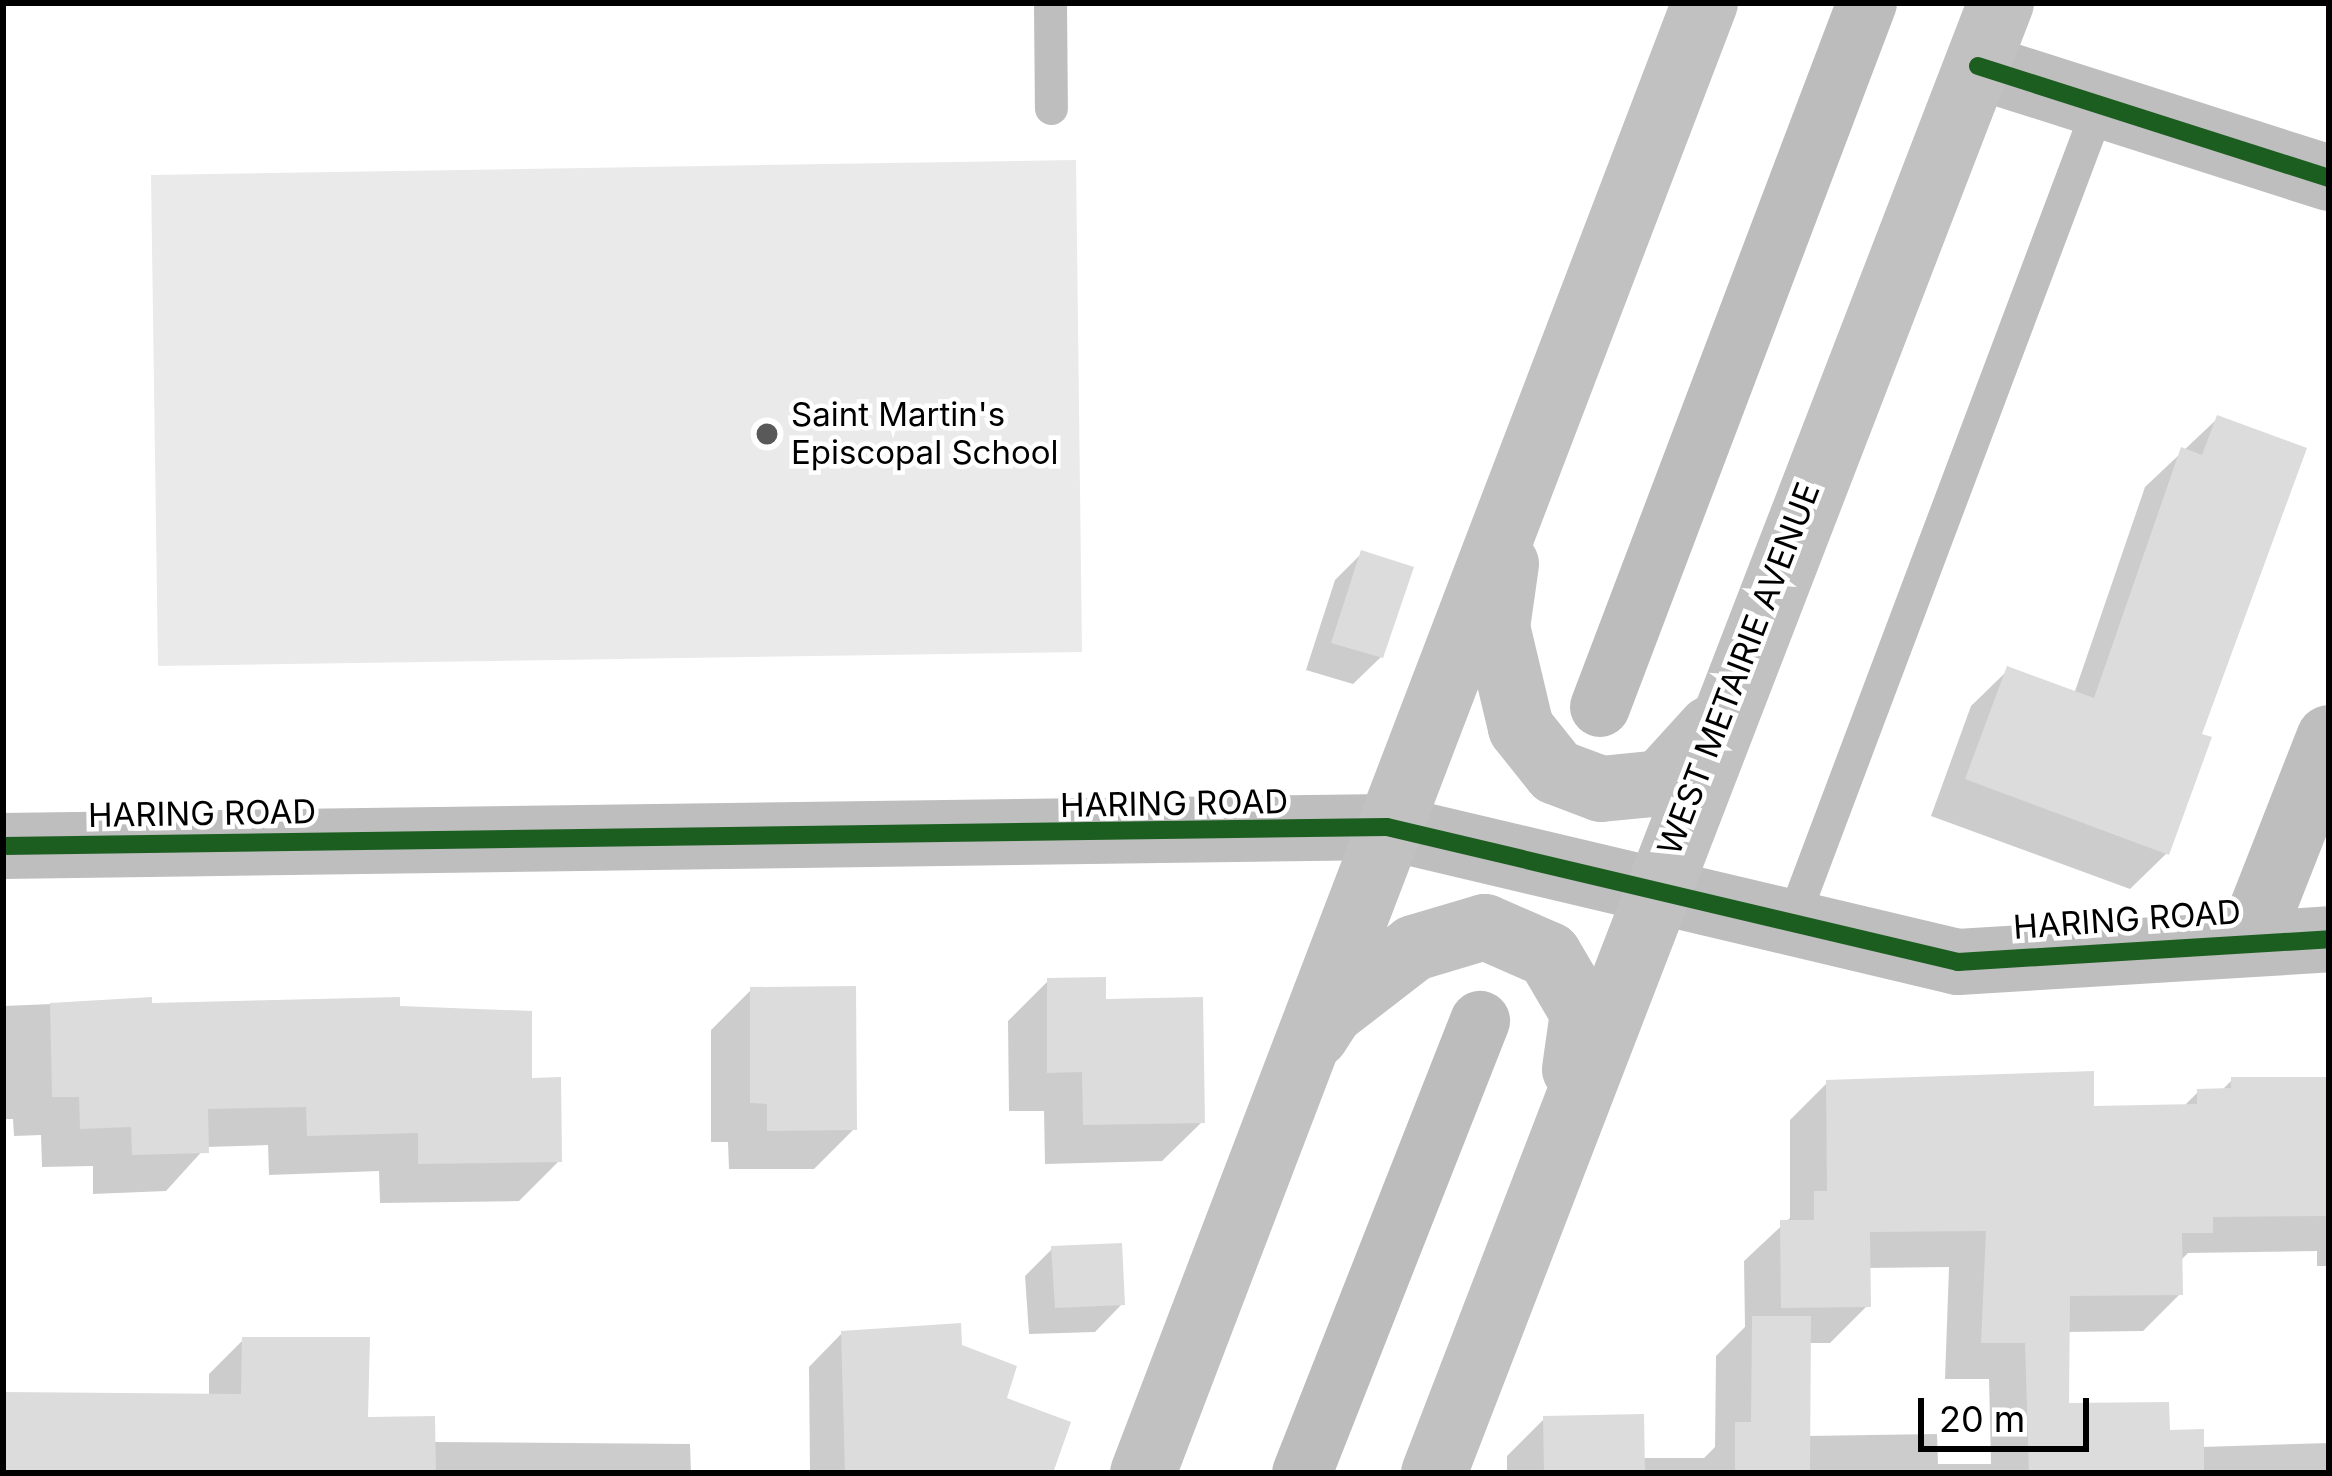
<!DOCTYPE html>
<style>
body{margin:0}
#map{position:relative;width:2332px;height:1476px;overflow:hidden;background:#fff;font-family:Inter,sans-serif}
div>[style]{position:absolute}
.green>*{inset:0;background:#eaeaea}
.shadow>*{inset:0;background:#0003}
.canal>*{height:60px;margin:-30px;padding:0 30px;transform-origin:30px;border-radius:30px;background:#bcbcbc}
.building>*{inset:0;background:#dcdcdc}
.lane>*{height:33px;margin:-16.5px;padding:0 16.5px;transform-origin:16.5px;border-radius:16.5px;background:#bebebe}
.street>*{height:66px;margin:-33px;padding:0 33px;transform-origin:33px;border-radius:33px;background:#bebebe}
.secondary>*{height:66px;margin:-33px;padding:0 33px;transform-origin:33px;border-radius:33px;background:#c1c1c1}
.cycleway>*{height:18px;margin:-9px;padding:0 9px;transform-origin:9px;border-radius:9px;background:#1b5e20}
.dots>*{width:33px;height:33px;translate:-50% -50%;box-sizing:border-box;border:6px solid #fff;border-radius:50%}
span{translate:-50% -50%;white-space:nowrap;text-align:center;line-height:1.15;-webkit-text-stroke:9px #fff;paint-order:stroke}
.poi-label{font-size:33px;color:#000}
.left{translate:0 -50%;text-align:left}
.street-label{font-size:33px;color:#000}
.frame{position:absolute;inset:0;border:6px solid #000;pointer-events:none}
.scale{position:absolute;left:1918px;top:1398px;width:171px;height:54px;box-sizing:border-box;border:6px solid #000;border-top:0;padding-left:15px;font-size:36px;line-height:42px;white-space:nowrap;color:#000;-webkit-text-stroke:9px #fff;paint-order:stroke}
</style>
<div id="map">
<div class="green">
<div style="clip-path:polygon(1076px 160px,1082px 652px,158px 666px,151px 175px)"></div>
</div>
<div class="shadow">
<div style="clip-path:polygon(2218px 418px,2198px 736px,2167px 853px,2130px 889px,1931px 816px,1971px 706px,2008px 670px,2074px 694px,2145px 487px)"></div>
<div style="clip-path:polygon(1362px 553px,1381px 657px,1353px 684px,1306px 670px,1335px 580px)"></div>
<div style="clip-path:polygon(1048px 981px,1202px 1122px,1162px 1161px,1045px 1164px,1044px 1111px,1009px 1111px,1008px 1021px)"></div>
<div style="clip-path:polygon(751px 990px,854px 1129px,814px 1169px,729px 1169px,728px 1142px,711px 1142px,711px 1030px)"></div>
<div style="clip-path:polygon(149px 1000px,149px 1006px,397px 1009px,529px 1081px,559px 1161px,519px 1201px,380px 1203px,379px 1171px,269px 1175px,268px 1145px,206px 1147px,166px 1191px,93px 1194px,93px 1166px,42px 1167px,41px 1135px,14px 1136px,13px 1119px,3px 1119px,3px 1006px)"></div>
<div style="clip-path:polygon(evenodd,2232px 1080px,2329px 1080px,2329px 1266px,2317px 1266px,2317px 1251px,2188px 1253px,2179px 1262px,2180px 1294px,2143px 1331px,2066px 1332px,2066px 1406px,2201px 1447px,2329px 1443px,2329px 1473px,1507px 1473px,1507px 1456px,1544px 1419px,1642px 1458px,1704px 1458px,1715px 1447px,1716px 1356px,1745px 1327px,1744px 1261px,1790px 1218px,1790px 1120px,1827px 1083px,2091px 1109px,2182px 1108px,2198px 1092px,2221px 1091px,2232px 1080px,1949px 1267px,1945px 1379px,1989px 1379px,1991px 1464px,1938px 1464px,1937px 1434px,1807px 1436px,1808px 1343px,1830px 1343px,1868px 1305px,1867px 1268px,1949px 1267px)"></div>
<div style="clip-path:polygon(1052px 1249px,1122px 1304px,1095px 1332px,1029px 1334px,1025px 1276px)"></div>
<div style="clip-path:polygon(958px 1326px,959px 1347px,1050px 1473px,810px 1473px,809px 1367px,842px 1333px)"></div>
<div style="clip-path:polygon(243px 1340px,365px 1420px,433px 1442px,690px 1444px,691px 1473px,3px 1473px,3px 1395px,209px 1397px,209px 1374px)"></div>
</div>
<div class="canal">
<div style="left:1600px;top:707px;width:753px;rotate:-69.23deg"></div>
<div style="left:1302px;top:1473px;width:486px;rotate:-68.5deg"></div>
</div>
<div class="building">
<div style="clip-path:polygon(2217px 415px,2307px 448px,2202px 734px,2212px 737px,2169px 855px,1965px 779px,2007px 666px,2094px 698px,2181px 447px,2202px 455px)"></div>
<div style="clip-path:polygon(1361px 550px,1414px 567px,1383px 658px,1331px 643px)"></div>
<div style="clip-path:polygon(1106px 977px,1106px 999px,1203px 997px,1205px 1123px,1083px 1125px,1082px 1072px,1047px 1073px,1047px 978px)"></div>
<div style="clip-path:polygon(856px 986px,857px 1130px,767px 1131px,767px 1104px,750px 1103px,750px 987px)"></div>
<div style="clip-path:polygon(152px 997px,152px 1003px,400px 997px,400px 1006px,532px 1011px,532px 1078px,561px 1077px,562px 1162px,418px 1164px,418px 1133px,307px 1136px,306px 1107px,208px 1109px,209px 1153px,132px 1155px,131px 1127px,80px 1129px,79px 1097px,52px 1097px,50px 1003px)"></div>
<div style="clip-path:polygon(2094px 1071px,2094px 1106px,2197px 1104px,2197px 1089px,2231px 1088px,2231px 1077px,2329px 1077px,2329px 1216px,2213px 1217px,2213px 1233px,2182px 1233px,2183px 1295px,2070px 1296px,2069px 1403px,2169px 1402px,2170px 1430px,2204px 1429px,2204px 1473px,2029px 1473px,2025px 1343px,1981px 1343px,1986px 1231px,1870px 1232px,1871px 1307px,1781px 1308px,1780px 1220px,1814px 1220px,1814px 1191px,1827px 1191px,1826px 1080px)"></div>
<div style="clip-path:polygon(1122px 1243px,1125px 1305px,1055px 1308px,1051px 1246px)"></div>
<div style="clip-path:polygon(1752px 1316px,1811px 1316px,1810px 1473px,1735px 1473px,1735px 1422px,1751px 1422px)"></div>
<div style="clip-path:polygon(961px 1323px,962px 1345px,1017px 1366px,1007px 1398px,1071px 1422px,1053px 1473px,845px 1473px,841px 1331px)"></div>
<div style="clip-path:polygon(242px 1337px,370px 1337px,368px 1417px,435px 1416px,436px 1473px,3px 1473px,3px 1392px,241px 1394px)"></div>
<div style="clip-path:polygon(1644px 1414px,1645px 1473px,1544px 1473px,1543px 1416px)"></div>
</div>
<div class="lane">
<div style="left:1050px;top:3px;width:105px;rotate:89.5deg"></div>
<div style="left:1792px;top:920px;width:871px;rotate:-69.36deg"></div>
</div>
<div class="street">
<div style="left:1978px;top:66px;width:368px;rotate:17.7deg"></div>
<div style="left:3px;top:846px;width:1384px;rotate:-0.79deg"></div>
<div style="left:1387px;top:827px;width:587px;rotate:13.3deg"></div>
<div style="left:1958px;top:962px;width:372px;rotate:-3.5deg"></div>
<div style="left:2250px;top:940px;width:217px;rotate:-68.6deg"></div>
</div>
<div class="secondary">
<div style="left:1506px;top:564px;width:64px;rotate:98.1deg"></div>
<div style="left:1497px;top:627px;width:104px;rotate:76.6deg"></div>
<div style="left:1521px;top:728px;width:56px;rotate:51.5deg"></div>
<div style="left:1556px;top:772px;width:48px;rotate:20.7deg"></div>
<div style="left:1601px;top:789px;width:60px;rotate:-5.7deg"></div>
<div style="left:1661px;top:783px;width:74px;rotate:-47.7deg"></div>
<div style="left:1316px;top:1035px;width:27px;rotate:-57deg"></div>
<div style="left:1331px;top:1012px;width:105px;rotate:-37.6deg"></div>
<div style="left:1414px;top:948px;width:74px;rotate:-16.5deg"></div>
<div style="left:1485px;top:927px;width:70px;rotate:23.6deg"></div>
<div style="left:1549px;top:955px;width:67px;rotate:59.6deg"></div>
<div style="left:1583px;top:1013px;width:57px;rotate:98.1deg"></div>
<div style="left:1143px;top:1473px;width:1574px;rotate:-69.08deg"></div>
<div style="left:1434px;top:1473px;width:1576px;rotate:-68.91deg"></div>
</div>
<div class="cycleway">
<div style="left:1978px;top:66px;width:368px;rotate:17.7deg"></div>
<div style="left:3px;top:846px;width:1384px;rotate:-0.79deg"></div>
<div style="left:1387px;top:827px;width:587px;rotate:13.3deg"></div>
<div style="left:1958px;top:962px;width:372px;rotate:-3.5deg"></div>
</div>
<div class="dots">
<div style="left:767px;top:434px;background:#595959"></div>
</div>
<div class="poi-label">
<span class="left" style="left:791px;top:434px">Saint Martin's<br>Episcopal School</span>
</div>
<div class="street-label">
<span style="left:1739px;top:669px;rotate:-69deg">WEST METAIRIE AVENUE</span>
<span style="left:1174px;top:804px;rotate:-1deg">HARING ROAD</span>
<span style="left:202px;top:814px;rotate:-1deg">HARING ROAD</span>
<span style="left:2127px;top:920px;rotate:-4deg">HARING ROAD</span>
</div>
<div class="frame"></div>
<div class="scale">20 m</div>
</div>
